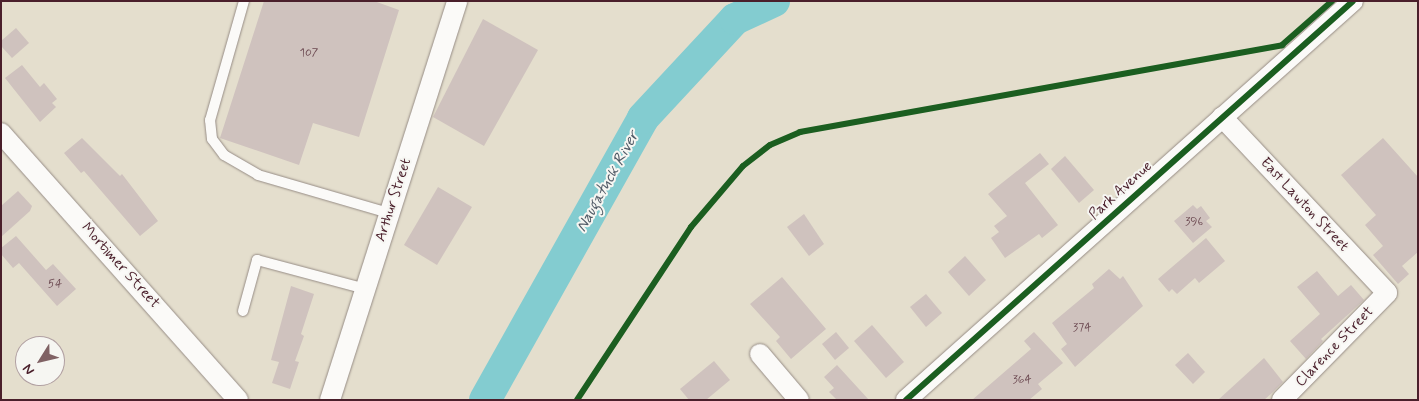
<!DOCTYPE html>
<style>
body{margin:0}
#map{position:relative;width:1419px;height:401px;overflow:hidden;background:#e4decd;font-family:Mynerve,sans-serif}
div>[style]{position:absolute}
.river>*{height:32px;margin:-16px;padding:0 16px;transform-origin:16px;border-radius:16px;background:#83ccd0}
.building>*{inset:0;background:#cfc2be}
.roads{filter:drop-shadow(0 0 1px #968c85) drop-shadow(0 0 1px #968c85)}
.service>*{height:10px;margin:-5px;padding:0 5px;transform-origin:5px;border-radius:5px;background:#fbfaf8}
.minor>*{height:20px;margin:-10px;padding:0 10px;transform-origin:10px;border-radius:10px;background:#fbfaf8}
.cycleway>*{height:6px;margin:-3px;padding:0 3px;transform-origin:3px;border-radius:3px;background:#1b5e20}
span{translate:-50% -50%;white-space:nowrap;text-align:center;line-height:1.15;-webkit-text-stroke:4px #f6f6f2;paint-order:stroke}
.number-label{font-size:12px;color:#6b4850}
.number-label span{-webkit-text-stroke-width:0}
.street-label{font-size:15px;color:#4a1f2b}
.water-label{font-size:16px;color:#4f5965;font-style:italic}
.frame{position:absolute;inset:0;border:2px solid #4a1f2b;pointer-events:none}
.north{position:absolute;left:15px;top:336px;width:50px;height:50px;box-sizing:border-box;background:#f6f6f2;border:1px solid #b1a0a2;border-radius:50%;rotate:234deg;font-size:14px;font-weight:700;line-height:20px;text-align:center;color:#4a1f2b}
.north::after{content:'';display:block;margin:auto;width:18px;height:22px;background:#806264;clip-path:polygon(50% 0,100% 100%,50% 72%,0 100%)}
</style>
<div id="map">
<div class="river">
<div style="left:485px;top:400px;width:323px;rotate:-60.7deg"></div>
<div style="left:643px;top:118px;width:135px;rotate:-47.1deg"></div>
<div style="left:735px;top:19px;width:43px;rotate:-24.8deg"></div>
</div>
<div class="building">
<div style="clip-path:polygon(264px 1px,374px 1px,399px 10px,359px 137px,313px 123px,299px 165px,220px 138px)"></div>
<div style="clip-path:polygon(483px 19px,538px 50px,484px 146px,433px 117px)"></div>
<div style="clip-path:polygon(16px 28px,29px 43px,12px 58px,1px 46px,1px 41px)"></div>
<div style="clip-path:polygon(22px 65px,40px 87px,44px 83px,57px 99px,52px 103px,56px 107px,40px 122px,5px 78px)"></div>
<div style="clip-path:polygon(82px 138px,120px 176px,122px 174px,158px 221px,140px 236px,84px 171px,81px 173px,64px 153px)"></div>
<div style="clip-path:polygon(1383px 138px,1418px 177px,1418px 252px,1402px 266px,1409px 274px,1398px 284px,1373px 255px,1383px 246px,1365px 225px,1376px 215px,1341px 175px)"></div>
<div style="clip-path:polygon(1040px 153px,1049px 164px,1025px 183px,1058px 225px,1042px 238px,1039px 234px,1005px 258px,991px 238px,999px 232px,994px 226px,1007px 216px,988px 194px)"></div>
<div style="clip-path:polygon(1065px 156px,1094px 190px,1079px 203px,1051px 169px)"></div>
<div style="clip-path:polygon(438px 187px,472px 207px,437px 265px,404px 245px)"></div>
<div style="clip-path:polygon(18px 191px,32px 206px,30px 211px,1px 237px,1px 206px)"></div>
<div style="clip-path:polygon(1193px 205px,1197px 209px,1201px 206px,1210px 218px,1206px 221px,1212px 227px,1193px 243px,1174px 221px)"></div>
<div style="clip-path:polygon(804px 214px,824px 244px,809px 256px,787px 227px)"></div>
<div style="clip-path:polygon(16px 236px,46px 270px,53px 264px,76px 289px,57px 306px,19px 263px,13px 268px,1px 254px,1px 248px)"></div>
<div style="clip-path:polygon(1206px 238px,1225px 261px,1199px 283px,1195px 278px,1177px 294px,1172px 289px,1169px 292px,1158px 279px)"></div>
<div style="clip-path:polygon(965px 256px,986px 280px,969px 296px,948px 272px)"></div>
<div style="clip-path:polygon(1109px 269px,1120px 279px,1123px 276px,1143px 306px,1075px 367px,1061px 349px,1067px 344px,1052px 323px,1094px 288px,1092px 284px)"></div>
<div style="clip-path:polygon(1317px 271px,1338px 296px,1351px 285px,1364px 300px,1321px 339px,1323px 341px,1306px 359px,1290px 341px,1320px 314px,1297px 287px)"></div>
<div style="clip-path:polygon(782px 277px,826px 329px,791px 359px,776px 341px,780px 337px,750px 304px)"></div>
<div style="clip-path:polygon(291px 286px,314px 294px,301px 334px,304px 336px,295px 361px,299px 362px,290px 389px,272px 383px,279px 362px,271px 360px)"></div>
<div style="clip-path:polygon(926px 294px,942px 313px,926px 327px,910px 307px)"></div>
<div style="clip-path:polygon(872px 325px,904px 362px,886px 378px,854px 341px)"></div>
<div style="clip-path:polygon(836px 332px,849px 348px,835px 360px,822px 344px)"></div>
<div style="clip-path:polygon(1034px 332px,1063px 363px,1038px 384px,1042px 389px,1029px 400px,972px 400px,1031px 349px,1024px 341px)"></div>
<div style="clip-path:polygon(1188px 353px,1205px 372px,1193px 384px,1175px 365px)"></div>
<div style="clip-path:polygon(1264px 358px,1283px 382px,1273px 392px,1264px 400px,1218px 400px)"></div>
<div style="clip-path:polygon(714px 361px,730px 380px,706px 400px,689px 400px,680px 389px)"></div>
<div style="clip-path:polygon(837px 365px,869px 400px,837px 400px,829px 392px,834px 388px,824px 377px)"></div>
</div>
<div class="roads">
<div class="service">
<div style="left:244px;top:1px;width:124px;rotate:105.9deg"></div>
<div style="left:210px;top:120px;width:19px;rotate:84deg"></div>
<div style="left:212px;top:139px;width:20px;rotate:53deg"></div>
<div style="left:224px;top:155px;width:39px;rotate:30deg"></div>
<div style="left:258px;top:175px;width:136px;rotate:16.2deg"></div>
<div style="left:243px;top:311px;width:53px;rotate:-74.6deg"></div>
<div style="left:257px;top:260px;width:113px;rotate:14.9deg"></div>
</div>
<div class="minor">
<div style="left:1222px;top:117px;width:241px;rotate:46.8deg"></div>
<div style="left:1387px;top:293px;width:150px;rotate:134.5deg"></div>
<div style="left:1px;top:133px;width:357px;rotate:48.4deg"></div>
<div style="left:760px;top:354px;width:60px;rotate:49.7deg"></div>
<div style="left:330px;top:400px;width:419px;rotate:-72.3deg"></div>
<div style="left:906px;top:400px;width:599px;rotate:-41.75deg"></div>
</div>
</div>
<div class="cycleway">
<div style="left:577px;top:400px;width:207px;rotate:-56.6deg"></div>
<div style="left:691px;top:227px;width:80px;rotate:-49.6deg"></div>
<div style="left:743px;top:166px;width:34px;rotate:-38deg"></div>
<div style="left:770px;top:145px;width:33px;rotate:-23deg"></div>
<div style="left:800px;top:132px;width:490px;rotate:-10.2deg"></div>
<div style="left:1282px;top:45px;width:67px;rotate:-41.3deg"></div>
<div style="left:906px;top:400px;width:599px;rotate:-41.75deg"></div>
</div>
<div class="number-label">
<span style="left:309px;top:54px">107</span>
<span style="left:1194px;top:223px">396</span>
<span style="left:55px;top:285px">54</span>
<span style="left:1082px;top:329px">374</span>
<span style="left:1022px;top:381px">364</span>
</div>
<div class="street-label">
<span style="left:1121px;top:191px;rotate:-42deg">Park Avenue</span>
<span style="left:394px;top:200px;rotate:-72deg">Arthur Street</span>
<span style="left:1304px;top:205px;rotate:47deg">East Lawton Street</span>
<span style="left:120px;top:266px;rotate:48deg">Mortimer Street</span>
<span style="left:1335px;top:347px;rotate:-46deg">Clarence Street</span>
</div>
<div class="water-label">
<span style="left:608px;top:182px;rotate:-61deg">Naugatuck River</span>
</div>
<div class="frame"></div>
<div class="north">N</div>
</div>
